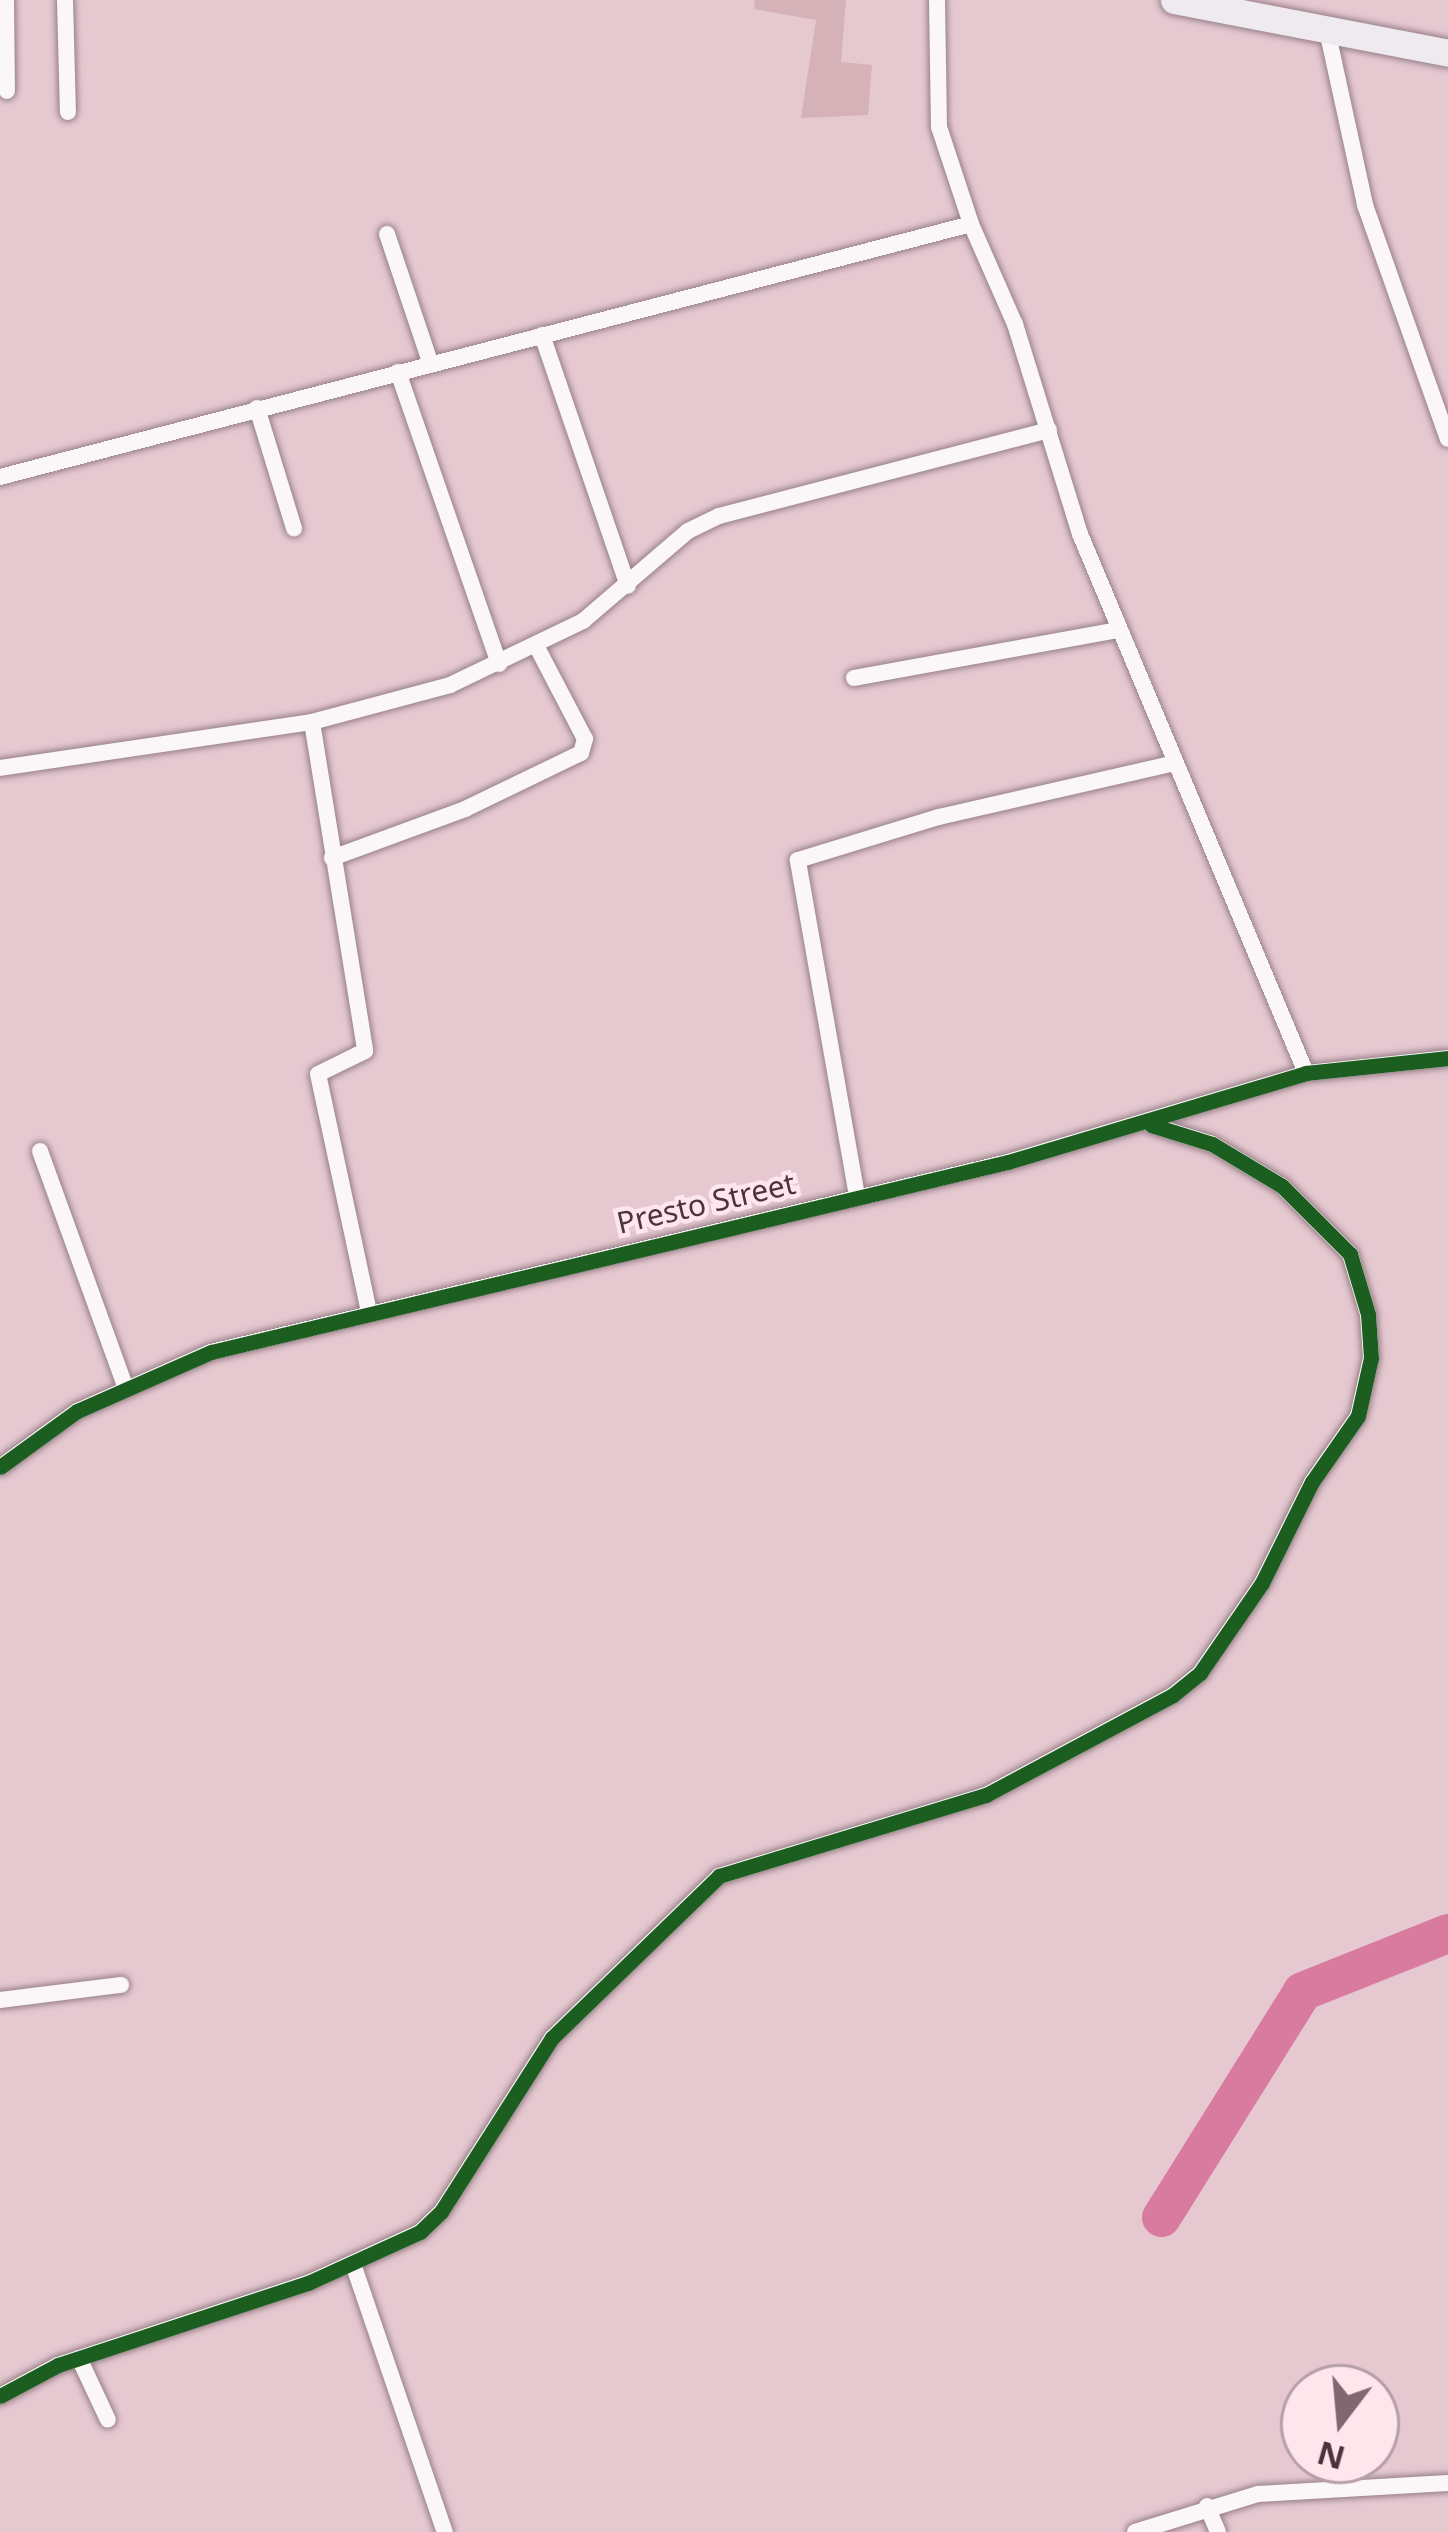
<!DOCTYPE html>
<style>
body{margin:0}
#map{position:relative;width:1448px;height:2532px;overflow:hidden;background:#e6c8d1;font-family:"Noto Sans",sans-serif}
div>[style]{position:absolute}
.river>*{height:39px;margin:-19.5px;padding:0 19.5px;transform-origin:19.5px;border-radius:19.5px;background:#d97a9f}
.building>*{inset:0;background:#d4b2b7}
.roads{filter:drop-shadow(0 0 3px #978088) drop-shadow(0 0 3px #978088)}
.minor>*{height:16px;margin:-8px;padding:0 8px;transform-origin:8px;border-radius:8px;background:#fbf7f8}
.primary>*{height:27px;margin:-13.5px;padding:0 13.5px;transform-origin:13.5px;border-radius:13.5px;background:#efe9f0}
.cycleway>*{height:15px;margin:-7.5px;padding:0 7.5px;transform-origin:7.5px;border-radius:7.5px;background:#1b5e20}
span{translate:-50% -50%;white-space:nowrap;text-align:center;line-height:1.15;-webkit-text-stroke:9px #fee6ed;paint-order:stroke}
.street-label{font-size:30px;color:#4b343b}
.north{position:absolute;left:1280px;top:2364px;width:120px;height:120px;box-sizing:border-box;background:#fee6ed;border:3px solid #b69fa6;border-radius:50%;rotate:196deg;font-size:33px;font-weight:700;line-height:48px;text-align:center;color:#4b343b}
.north::after{content:'';display:block;margin:auto;width:42px;height:54px;background:#816870;clip-path:polygon(50% 0,100% 100%,50% 72%,0 100%)}
</style>
<div id="map">
<div class="river">
<div style="left:1161px;top:2217px;width:266px;rotate:-58deg"></div>
<div style="left:1302px;top:1991px;width:157px;rotate:-21.7deg"></div>
</div>
<div class="building">
<div style="clip-path:polygon(755px 0,846px 0,841px 62px,872px 65px,868px 115px,801px 118px,816px 20px,754px 9px)"></div>
</div>
<div class="roads">
<div class="minor">
<div style="left:6px;top:0;width:91px;rotate:89.4deg"></div>
<div style="left:65px;top:0;width:112px;rotate:88.5deg"></div>
<div style="left:937px;top:0;width:127px;rotate:89.1deg"></div>
<div style="left:939px;top:127px;width:102px;rotate:71.7deg"></div>
<div style="left:971px;top:224px;width:109px;rotate:66.3deg"></div>
<div style="left:1015px;top:324px;width:220px;rotate:72.8deg"></div>
<div style="left:1080px;top:534px;width:584px;rotate:67.25deg"></div>
<div style="left:1327px;top:30px;width:179px;rotate:77.7deg"></div>
<div style="left:1365px;top:205px;width:248px;rotate:70.5deg"></div>
<div style="left:387px;top:234px;width:135px;rotate:71.4deg"></div>
<div style="left:542px;top:335px;width:265px;rotate:71.1deg"></div>
<div style="left:398px;top:372px;width:309px;rotate:70.9deg"></div>
<div style="left:257px;top:408px;width:126px;rotate:72.9deg"></div>
<div style="left:0;top:477px;width:1003px;rotate:-14.6deg"></div>
<div style="left:854px;top:678px;width:268px;rotate:-10.3deg"></div>
<div style="left:312px;top:722px;width:333px;rotate:80.8deg"></div>
<div style="left:365px;top:1051px;width:52px;rotate:153.9deg"></div>
<div style="left:318px;top:1074px;width:242px;rotate:77.9deg"></div>
<div style="left:0;top:768px;width:315px;rotate:-8.4deg"></div>
<div style="left:312px;top:722px;width:143px;rotate:-15deg"></div>
<div style="left:450px;top:685px;width:148px;rotate:-25.7deg"></div>
<div style="left:583px;top:621px;width:138px;rotate:-40.6deg"></div>
<div style="left:688px;top:531px;width:34px;rotate:-26deg"></div>
<div style="left:719px;top:516px;width:341px;rotate:-14.6deg"></div>
<div style="left:332px;top:858px;width:142px;rotate:-20.2deg"></div>
<div style="left:465px;top:809px;width:129px;rotate:-25.8deg"></div>
<div style="left:581px;top:753px;width:15px;rotate:-74deg"></div>
<div style="left:585px;top:739px;width:104px;rotate:-117.6deg"></div>
<div style="left:40px;top:1151px;width:253px;rotate:70.1deg"></div>
<div style="left:857px;top:1196px;width:341px;rotate:-100deg"></div>
<div style="left:798px;top:860px;width:147px;rotate:-17deg"></div>
<div style="left:939px;top:817px;width:242px;rotate:-12.9deg"></div>
<div style="left:0;top:1467px;width:95px;rotate:-36deg"></div>
<div style="left:77px;top:1411px;width:146px;rotate:-23.8deg"></div>
<div style="left:211px;top:1352px;width:819px;rotate:-13.41deg"></div>
<div style="left:1008px;top:1162px;width:311px;rotate:-16.6deg"></div>
<div style="left:1306px;top:1073px;width:143px;rotate:-6deg"></div>
<div style="left:0;top:2000px;width:122px;rotate:-7.1deg"></div>
<div style="left:353px;top:2264px;width:283px;rotate:71.1deg"></div>
<div style="left:79px;top:2358px;width:68px;rotate:64.9deg"></div>
<div style="left:0;top:2396px;width:66px;rotate:-28.1deg"></div>
<div style="left:58px;top:2365px;width:263px;rotate:-18.2deg"></div>
<div style="left:308px;top:2283px;width:123px;rotate:-24.5deg"></div>
<div style="left:420px;top:2232px;width:29px;rotate:-44deg"></div>
<div style="left:441px;top:2212px;width:206px;rotate:-57.5deg"></div>
<div style="left:552px;top:2038px;width:233px;rotate:-44.1deg"></div>
<div style="left:719px;top:1876px;width:279px;rotate:-16.9deg"></div>
<div style="left:986px;top:1795px;width:212px;rotate:-28.1deg"></div>
<div style="left:1173px;top:1695px;width:35px;rotate:-39deg"></div>
<div style="left:1200px;top:1673px;width:109px;rotate:-55.4deg"></div>
<div style="left:1262px;top:1583px;width:113px;rotate:-63.7deg"></div>
<div style="left:1312px;top:1482px;width:80px;rotate:-55.1deg"></div>
<div style="left:1358px;top:1416px;width:59px;rotate:-77.4deg"></div>
<div style="left:1371px;top:1358px;width:44px;rotate:-93.9deg"></div>
<div style="left:1368px;top:1314px;width:63px;rotate:-106.7deg"></div>
<div style="left:1350px;top:1254px;width:96px;rotate:-135deg"></div>
<div style="left:1282px;top:1186px;width:82px;rotate:-149deg"></div>
<div style="left:1212px;top:1144px;width:64px;rotate:-162.7deg"></div>
<div style="left:1207px;top:2506px;width:28px;rotate:67deg"></div>
<div style="left:1135px;top:2532px;width:129px;rotate:-17.2deg"></div>
<div style="left:1258px;top:2494px;width:190px;rotate:-3.3deg"></div>
</div>
<div class="primary">
<div style="left:1174px;top:0;width:279px;rotate:10.9deg"></div>
</div>
</div>
<div class="cycleway">
<div style="left:0;top:1467px;width:95px;rotate:-36deg"></div>
<div style="left:77px;top:1411px;width:146px;rotate:-23.8deg"></div>
<div style="left:211px;top:1352px;width:819px;rotate:-13.41deg"></div>
<div style="left:1008px;top:1162px;width:311px;rotate:-16.6deg"></div>
<div style="left:1306px;top:1073px;width:143px;rotate:-6deg"></div>
<div style="left:0;top:2396px;width:66px;rotate:-28.1deg"></div>
<div style="left:58px;top:2365px;width:263px;rotate:-18.2deg"></div>
<div style="left:308px;top:2283px;width:123px;rotate:-24.5deg"></div>
<div style="left:420px;top:2232px;width:29px;rotate:-44deg"></div>
<div style="left:441px;top:2212px;width:206px;rotate:-57.5deg"></div>
<div style="left:552px;top:2038px;width:233px;rotate:-44.1deg"></div>
<div style="left:719px;top:1876px;width:279px;rotate:-16.9deg"></div>
<div style="left:986px;top:1795px;width:212px;rotate:-28.1deg"></div>
<div style="left:1173px;top:1695px;width:35px;rotate:-39deg"></div>
<div style="left:1200px;top:1673px;width:109px;rotate:-55.4deg"></div>
<div style="left:1262px;top:1583px;width:113px;rotate:-63.7deg"></div>
<div style="left:1312px;top:1482px;width:80px;rotate:-55.1deg"></div>
<div style="left:1358px;top:1416px;width:59px;rotate:-77.4deg"></div>
<div style="left:1371px;top:1358px;width:44px;rotate:-93.9deg"></div>
<div style="left:1368px;top:1314px;width:63px;rotate:-106.7deg"></div>
<div style="left:1350px;top:1254px;width:96px;rotate:-135deg"></div>
<div style="left:1282px;top:1186px;width:82px;rotate:-149deg"></div>
<div style="left:1212px;top:1144px;width:64px;rotate:-162.7deg"></div>
</div>
<div class="street-label">
<span style="left:706px;top:1203px;rotate:-13deg">Presto Street</span>
</div>
<div class="north">N</div>
</div>
